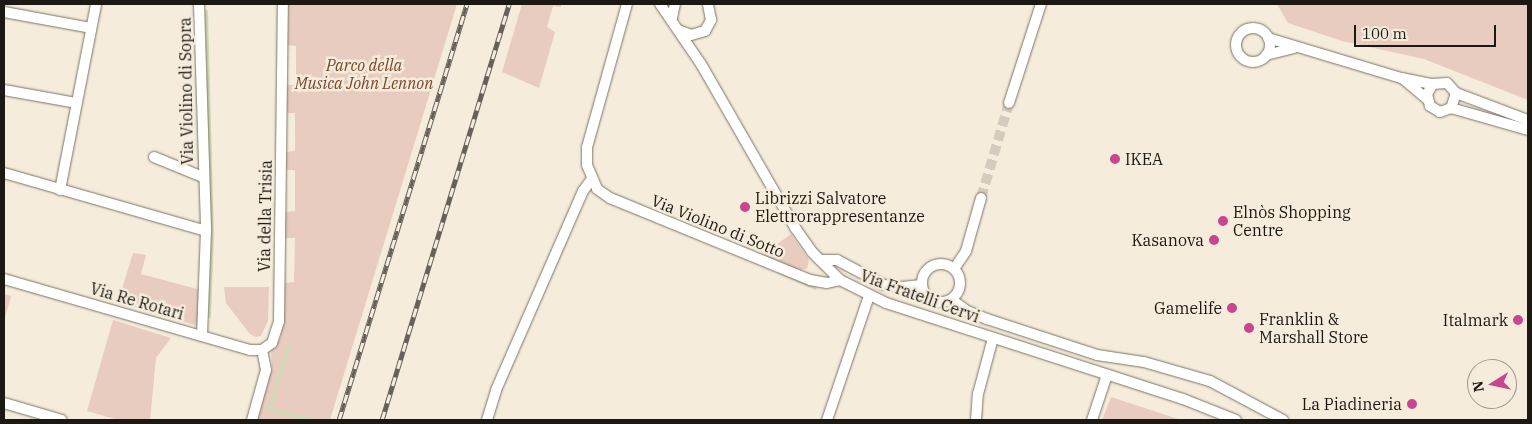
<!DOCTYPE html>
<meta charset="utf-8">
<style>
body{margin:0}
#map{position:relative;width:1532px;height:424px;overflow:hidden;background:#f5ecdc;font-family:"IBM Plex Serif",serif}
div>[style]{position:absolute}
.green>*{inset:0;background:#e8ccbf}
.stream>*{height:3px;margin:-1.5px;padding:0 1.5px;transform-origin:1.5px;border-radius:1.5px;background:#cedbb6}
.street-tunnel>*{height:10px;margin-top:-5px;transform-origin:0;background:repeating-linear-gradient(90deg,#d4ccbe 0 10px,transparent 0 15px)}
.roads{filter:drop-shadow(0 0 1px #7b7465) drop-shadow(0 0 1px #7b7465)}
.street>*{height:10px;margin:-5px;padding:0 5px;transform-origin:5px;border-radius:5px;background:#fff}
.street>.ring{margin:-5px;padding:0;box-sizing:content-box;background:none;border:10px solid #fff;border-radius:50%}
.rail>*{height:5px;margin-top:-2.5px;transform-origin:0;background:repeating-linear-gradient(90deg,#f5ecdc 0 9px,#676259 0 18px);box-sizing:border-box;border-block:1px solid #676259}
.dots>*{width:14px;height:14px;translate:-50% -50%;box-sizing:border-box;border:2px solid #f5ecdc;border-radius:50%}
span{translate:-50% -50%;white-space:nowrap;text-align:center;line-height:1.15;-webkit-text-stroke:5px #f5ecdc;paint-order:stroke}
.park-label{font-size:16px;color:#7c472d;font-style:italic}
.street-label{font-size:16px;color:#1c1914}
.poi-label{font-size:16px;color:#1c1914}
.left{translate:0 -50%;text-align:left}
.right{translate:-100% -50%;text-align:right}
.frame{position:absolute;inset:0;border:5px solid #1c1914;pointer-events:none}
.north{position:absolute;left:1467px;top:359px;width:50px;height:50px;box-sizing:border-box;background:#f5ecdc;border:1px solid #9e988c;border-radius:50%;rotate:260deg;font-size:14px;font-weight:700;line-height:20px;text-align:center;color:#1c1914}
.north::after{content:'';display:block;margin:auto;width:18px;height:22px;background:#c7468f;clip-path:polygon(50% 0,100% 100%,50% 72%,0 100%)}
.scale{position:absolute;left:1354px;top:25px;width:142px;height:22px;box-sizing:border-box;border:2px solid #1c1914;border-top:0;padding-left:6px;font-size:15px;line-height:18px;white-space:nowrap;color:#1c1914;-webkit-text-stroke:4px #f5ecdc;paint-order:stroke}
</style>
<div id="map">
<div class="green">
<div style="clip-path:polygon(287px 4px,457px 4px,330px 420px,257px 420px,272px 367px,271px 351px,281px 337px,284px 283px,294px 282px,295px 238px,285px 238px,284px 212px,295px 211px,295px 170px,285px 170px,286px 152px,295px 151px,295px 113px,286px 113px,286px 85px,296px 85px,296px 46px,287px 45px)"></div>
<div style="clip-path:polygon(522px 4px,561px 4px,561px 7px,553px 6px,547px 27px,555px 32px,539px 88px,502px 72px)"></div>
<div style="clip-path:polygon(1277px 4px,1528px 4px,1528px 100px,1424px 59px,1342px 41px,1288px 23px)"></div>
<div style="clip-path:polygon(791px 234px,809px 260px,807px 269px,799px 270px,761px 256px)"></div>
<div style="clip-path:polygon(133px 253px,146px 255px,141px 274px,201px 290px,198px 326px,118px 302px)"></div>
<div style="clip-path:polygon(224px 287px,269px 287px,268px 321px,261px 336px,255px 337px,249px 333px,226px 303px)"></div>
<div style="clip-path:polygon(4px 294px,11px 296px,4px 321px)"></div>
<div style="clip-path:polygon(113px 320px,171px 338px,156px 358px,150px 420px,118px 420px,87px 411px)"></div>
<div style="clip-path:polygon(1111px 397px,1181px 420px,1102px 420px)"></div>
</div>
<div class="stream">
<div style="left:206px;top:11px;width:222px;rotate:88.5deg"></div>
<div style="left:212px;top:233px;width:83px;rotate:92.1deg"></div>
<div style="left:779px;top:272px;width:39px;rotate:24deg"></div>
<div style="left:288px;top:347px;width:65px;rotate:107deg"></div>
<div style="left:269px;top:409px;width:46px;rotate:13.7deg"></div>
</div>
<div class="street-tunnel">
<div style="left:981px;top:198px;width:99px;rotate:-73.6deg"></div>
</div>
<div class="roads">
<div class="street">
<div style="left:199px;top:4px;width:227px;rotate:88.2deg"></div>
<div style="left:206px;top:231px;width:105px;rotate:92.2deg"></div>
<div style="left:627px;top:4px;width:148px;rotate:105.6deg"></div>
<div style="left:587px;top:147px;width:18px;rotate:90deg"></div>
<div style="left:587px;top:165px;width:26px;rotate:67deg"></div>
<div style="left:597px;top:189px;width:16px;rotate:35deg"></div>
<div style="left:610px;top:198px;width:216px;rotate:22.3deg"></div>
<div style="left:810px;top:280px;width:17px;rotate:10deg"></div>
<div style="left:827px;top:283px;width:13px;rotate:-13deg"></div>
<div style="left:660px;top:4px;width:73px;rotate:55.7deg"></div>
<div style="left:701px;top:64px;width:190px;rotate:60.1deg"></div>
<div style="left:796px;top:229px;width:28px;rotate:55deg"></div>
<div style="left:812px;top:252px;width:40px;rotate:45deg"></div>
<div style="left:840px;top:280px;width:51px;rotate:26.6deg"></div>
<div style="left:886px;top:303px;width:312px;rotate:17.9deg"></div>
<div style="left:1183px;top:399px;width:57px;rotate:21.6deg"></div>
<div style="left:4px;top:12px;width:88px;rotate:10.4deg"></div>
<div style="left:672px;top:18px;width:14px;rotate:-78deg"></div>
<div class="ring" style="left:1236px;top:28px;width:24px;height:24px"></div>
<div style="left:678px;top:30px;width:14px;rotate:21deg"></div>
<div style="left:691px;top:35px;width:15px;rotate:-16deg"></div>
<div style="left:705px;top:31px;width:13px;rotate:-61deg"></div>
<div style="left:711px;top:20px;width:16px;rotate:-101deg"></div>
<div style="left:1268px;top:38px;width:139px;rotate:16.7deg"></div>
<div style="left:1401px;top:78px;width:33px;rotate:11deg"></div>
<div style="left:1433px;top:84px;width:14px;rotate:-4deg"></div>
<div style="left:1447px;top:83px;width:13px;rotate:48deg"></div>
<div style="left:1456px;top:93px;width:16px;rotate:108deg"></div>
<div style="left:1451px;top:108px;width:12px;rotate:160deg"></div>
<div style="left:1440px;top:112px;width:12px;rotate:-149deg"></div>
<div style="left:1430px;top:106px;width:12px;rotate:-104deg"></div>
<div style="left:1427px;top:94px;width:12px;rotate:-59deg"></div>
<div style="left:1266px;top:55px;width:29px;rotate:-14deg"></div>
<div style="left:1402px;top:78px;width:33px;rotate:40deg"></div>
<div style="left:4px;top:90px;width:73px;rotate:10.2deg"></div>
<div style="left:1456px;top:93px;width:77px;rotate:20.6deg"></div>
<div style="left:1009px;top:103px;width:104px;rotate:-72.1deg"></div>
<div style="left:1451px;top:108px;width:80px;rotate:15.9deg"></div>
<div style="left:154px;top:157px;width:53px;rotate:22.2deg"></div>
<div style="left:4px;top:173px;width:210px;rotate:16deg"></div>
<div style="left:60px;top:190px;width:189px;rotate:-79deg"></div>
<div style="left:820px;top:260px;width:17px"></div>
<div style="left:837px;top:260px;width:53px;rotate:28deg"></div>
<div style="left:884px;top:285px;width:18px;rotate:6deg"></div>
<div style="left:902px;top:287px;width:20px;rotate:-6deg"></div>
<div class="ring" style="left:922px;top:264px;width:28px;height:28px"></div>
<div style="left:954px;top:269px;width:22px;rotate:-56deg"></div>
<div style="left:966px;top:251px;width:55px;rotate:-74.2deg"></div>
<div style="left:4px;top:279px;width:256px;rotate:16.1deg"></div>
<div style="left:250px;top:350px;width:12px"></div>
<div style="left:952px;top:300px;width:19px;rotate:36deg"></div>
<div style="left:967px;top:311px;width:22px;rotate:22deg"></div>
<div style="left:987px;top:319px;width:116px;rotate:18.1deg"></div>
<div style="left:1097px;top:355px;width:48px;rotate:8.5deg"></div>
<div style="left:1144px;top:362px;width:69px;rotate:16.1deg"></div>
<div style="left:1210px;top:381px;width:83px;rotate:28.1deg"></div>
<div style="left:262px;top:350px;width:12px;rotate:-35deg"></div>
<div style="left:272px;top:343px;width:23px;rotate:-72deg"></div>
<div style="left:279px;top:321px;width:317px;rotate:-89.3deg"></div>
<div style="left:4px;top:403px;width:60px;rotate:16.3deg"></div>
<div style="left:252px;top:420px;width:52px;rotate:-74.4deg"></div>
<div style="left:266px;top:370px;width:20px;rotate:-101deg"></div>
<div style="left:487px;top:420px;width:31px;rotate:-73deg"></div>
<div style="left:496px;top:390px;width:217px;rotate:-66.4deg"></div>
<div style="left:583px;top:191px;width:14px;rotate:-54deg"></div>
<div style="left:827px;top:420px;width:131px;rotate:-71.3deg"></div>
<div style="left:976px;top:420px;width:26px;rotate:-86deg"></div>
<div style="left:978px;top:394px;width:58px;rotate:-75deg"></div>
<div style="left:1092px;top:420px;width:47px;rotate:-71.6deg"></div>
</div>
</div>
<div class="rail">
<div style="left:339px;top:420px;width:435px;rotate:-72.9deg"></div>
<div style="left:382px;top:420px;width:435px;rotate:-73deg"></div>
</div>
<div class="dots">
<div style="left:1115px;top:159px;background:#c7468f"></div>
<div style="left:745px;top:207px;background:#c7468f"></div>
<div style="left:1223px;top:221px;background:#c7468f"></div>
<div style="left:1214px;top:240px;background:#c7468f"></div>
<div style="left:1232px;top:308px;background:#c7468f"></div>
<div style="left:1518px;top:320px;background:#c7468f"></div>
<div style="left:1249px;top:328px;background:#c7468f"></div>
<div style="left:1412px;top:404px;background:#c7468f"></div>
</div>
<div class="park-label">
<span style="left:364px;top:74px">Parco della<br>Musica John Lennon</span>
</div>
<div class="street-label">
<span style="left:186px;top:91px;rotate:-91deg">Via Violino di Sopra</span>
<span style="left:265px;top:216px;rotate:-89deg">Via della Trisia</span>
<span style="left:718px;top:226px;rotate:22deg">Via Violino di Sotto</span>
<span style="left:920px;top:296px;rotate:20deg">Via Fratelli Cervi</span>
<span style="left:137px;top:301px;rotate:16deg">Via Re Rotari</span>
</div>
<div class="poi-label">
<span class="left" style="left:1125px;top:159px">IKEA</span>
<span class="left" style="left:755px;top:207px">Librizzi Salvatore<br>Elettrorappresentanze</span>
<span class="left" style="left:1233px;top:221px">Elnòs Shopping<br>Centre</span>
<span class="right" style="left:1204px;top:240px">Kasanova</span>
<span class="right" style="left:1222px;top:308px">Gamelife</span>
<span class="left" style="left:1259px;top:328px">Franklin &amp;<br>Marshall Store</span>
<span class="right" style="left:1508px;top:320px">Italmark</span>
<span class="right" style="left:1402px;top:404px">La Piadineria</span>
</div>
<div class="frame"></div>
<div class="north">N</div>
<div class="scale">100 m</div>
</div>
